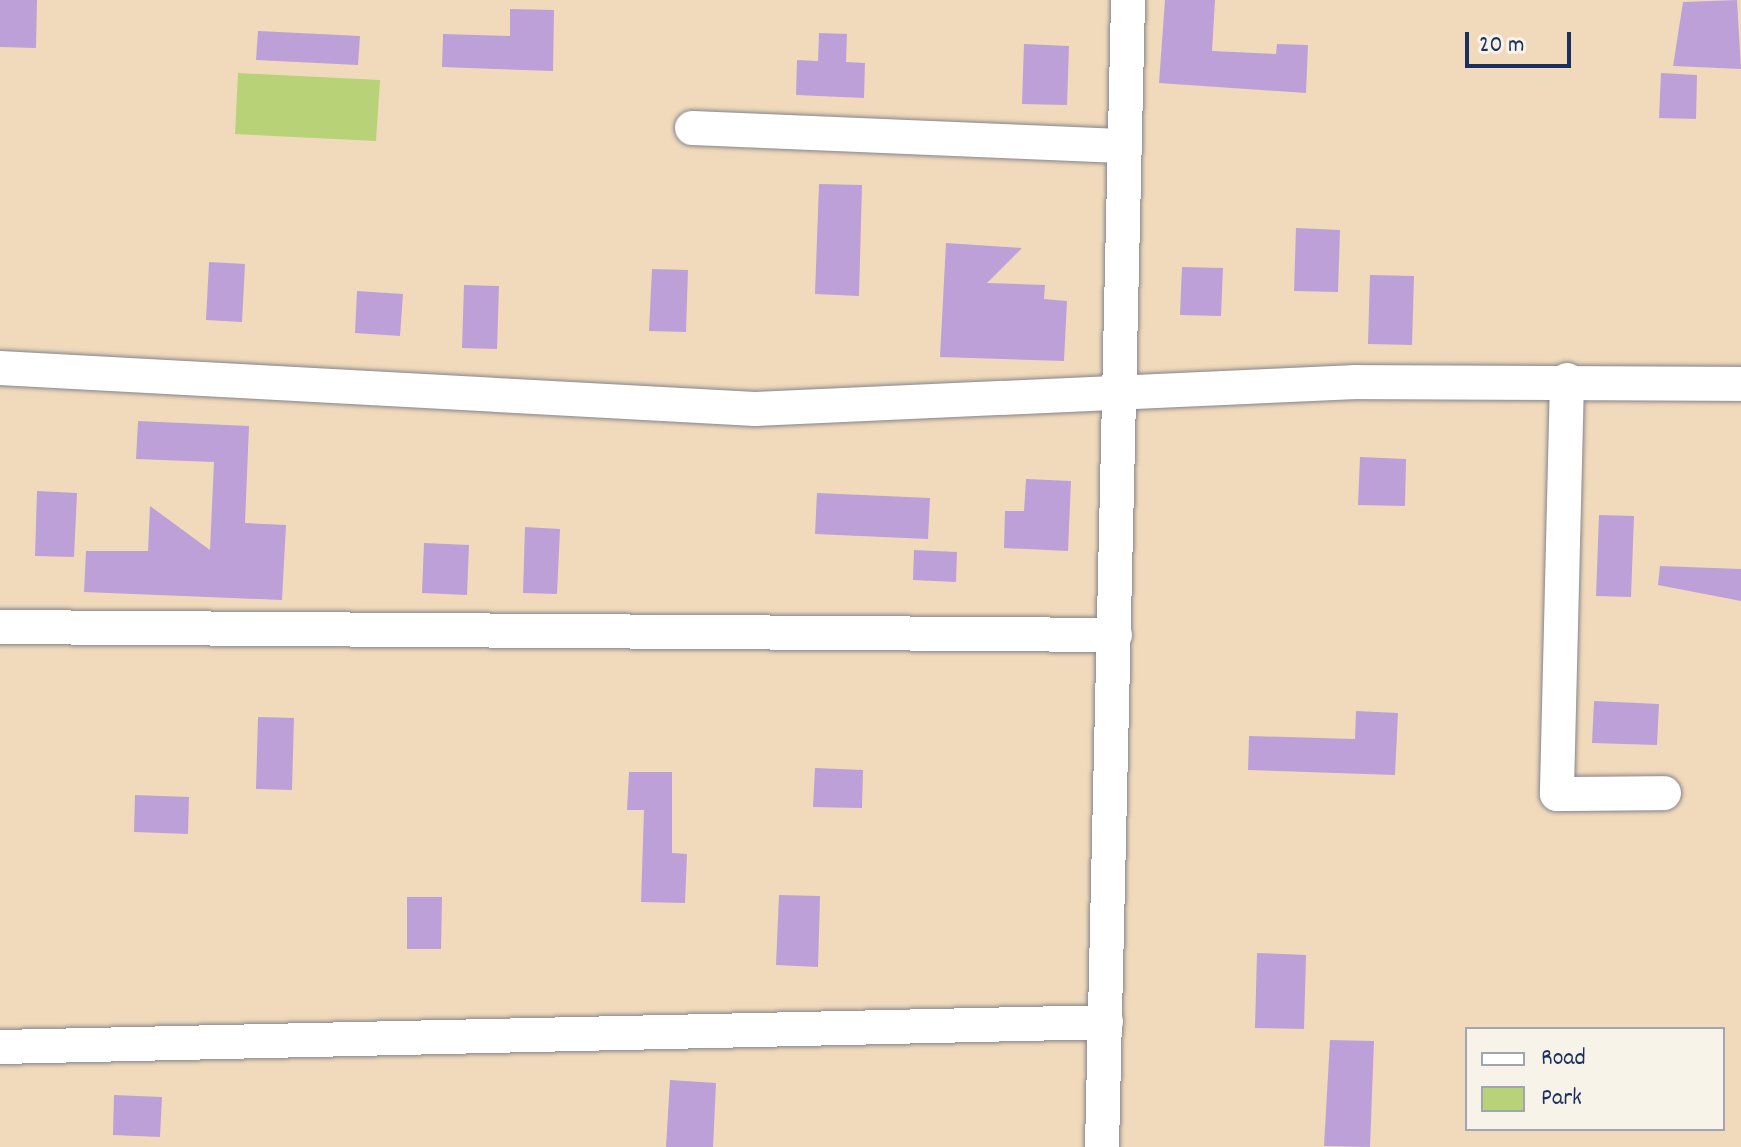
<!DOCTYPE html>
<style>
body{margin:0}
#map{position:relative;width:1741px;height:1147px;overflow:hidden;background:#f1dabb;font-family:Dekko,sans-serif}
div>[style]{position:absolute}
.green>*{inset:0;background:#b8d277}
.building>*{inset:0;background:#bea0d8}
.roads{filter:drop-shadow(0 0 2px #86848c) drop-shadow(0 0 2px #86848c)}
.street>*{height:34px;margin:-17px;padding:0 17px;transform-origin:17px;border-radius:17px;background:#fff}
span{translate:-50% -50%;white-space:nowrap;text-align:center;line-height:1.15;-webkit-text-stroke:6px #f7f3e8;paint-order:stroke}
.legend{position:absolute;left:1465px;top:1027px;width:260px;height:104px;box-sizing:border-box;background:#f7f3e8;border:2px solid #9fa5b1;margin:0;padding:10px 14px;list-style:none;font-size:24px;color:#1b2f5e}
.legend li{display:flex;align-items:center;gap:16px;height:40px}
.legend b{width:40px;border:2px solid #9fa5b1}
.scale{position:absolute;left:1465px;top:32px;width:106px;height:36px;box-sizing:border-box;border:4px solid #1b2f5e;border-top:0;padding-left:10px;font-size:24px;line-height:28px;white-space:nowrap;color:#1b2f5e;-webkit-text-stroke:6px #f7f3e8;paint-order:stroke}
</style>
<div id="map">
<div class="green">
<div style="clip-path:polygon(238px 73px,380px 80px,376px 141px,235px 134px)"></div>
</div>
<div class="building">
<div style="clip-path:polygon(0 0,37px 0,36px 48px,0 47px)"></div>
<div style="clip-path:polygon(1165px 0,1215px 0,1212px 51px,1276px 54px,1277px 44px,1308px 45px,1306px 93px,1159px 83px)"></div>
<div style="clip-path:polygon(1737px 0,1741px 69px,1673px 66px,1683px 2px)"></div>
<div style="clip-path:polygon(510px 9px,554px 10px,553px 71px,442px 67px,443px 34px,510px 36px)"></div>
<div style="clip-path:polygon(258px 31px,360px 36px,358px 65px,256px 60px)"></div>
<div style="clip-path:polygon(819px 33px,847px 34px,846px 62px,865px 63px,864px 98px,796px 95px,797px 60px,818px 61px)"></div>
<div style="clip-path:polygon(1024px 44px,1069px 46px,1067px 105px,1022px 104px)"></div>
<div style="clip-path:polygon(1661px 73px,1697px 75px,1696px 119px,1659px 118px)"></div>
<div style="clip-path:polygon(819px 184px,862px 185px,859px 296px,815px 294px)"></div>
<div style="clip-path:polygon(1296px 228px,1340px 230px,1338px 292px,1294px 291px)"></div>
<div style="clip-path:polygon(946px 243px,1022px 248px,987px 283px,1045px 285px,1044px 299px,1067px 301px,1064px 361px,940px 357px)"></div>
<div style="clip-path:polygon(209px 262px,245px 264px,242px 322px,206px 320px)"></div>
<div style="clip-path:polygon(1182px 267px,1223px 268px,1221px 316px,1180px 315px)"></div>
<div style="clip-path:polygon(652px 269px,688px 270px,686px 332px,649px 331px)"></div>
<div style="clip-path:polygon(1370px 275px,1414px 276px,1412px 345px,1368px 344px)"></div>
<div style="clip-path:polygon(464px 285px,499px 286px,497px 349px,462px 348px)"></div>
<div style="clip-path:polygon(357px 291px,403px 294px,400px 336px,355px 333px)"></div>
<div style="clip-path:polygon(138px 421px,249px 426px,245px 523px,286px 525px,282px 600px,84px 592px,86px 551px,148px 551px,150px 506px,210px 550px,214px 462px,136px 459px)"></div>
<div style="clip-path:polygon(1360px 457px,1406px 459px,1405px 506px,1358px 505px)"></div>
<div style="clip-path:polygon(1026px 479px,1071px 481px,1068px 551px,1004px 548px,1005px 511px,1024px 511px)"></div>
<div style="clip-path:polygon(37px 491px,77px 493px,74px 557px,35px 556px)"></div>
<div style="clip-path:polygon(817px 493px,930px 498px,928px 539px,815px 534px)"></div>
<div style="clip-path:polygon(1599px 515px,1634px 516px,1631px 597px,1596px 596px)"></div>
<div style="clip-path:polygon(525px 527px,560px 529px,557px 594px,523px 593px)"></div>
<div style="clip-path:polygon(424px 543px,469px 545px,467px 595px,422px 593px)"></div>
<div style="clip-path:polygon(914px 550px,957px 552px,956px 582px,913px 580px)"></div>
<div style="clip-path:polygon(1660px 566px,1741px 569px,1741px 601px,1658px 585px)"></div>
<div style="clip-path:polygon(1594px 701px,1659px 704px,1657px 745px,1592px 743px)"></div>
<div style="clip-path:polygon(1356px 711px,1398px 713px,1395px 775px,1248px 770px,1249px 736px,1355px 739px)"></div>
<div style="clip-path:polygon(258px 717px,294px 718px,292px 790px,256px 789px)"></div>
<div style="clip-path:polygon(815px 768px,863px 770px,862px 808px,813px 807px)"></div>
<div style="clip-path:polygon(629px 772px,672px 772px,672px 853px,687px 854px,685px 903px,641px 902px,644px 810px,627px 810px)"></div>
<div style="clip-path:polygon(135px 795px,189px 797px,188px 834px,134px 832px)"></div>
<div style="clip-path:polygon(779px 895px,820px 896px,818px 967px,776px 965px)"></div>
<div style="clip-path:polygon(407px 897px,442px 897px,441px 949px,407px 949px)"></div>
<div style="clip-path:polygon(1257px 953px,1306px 955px,1304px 1029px,1255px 1028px)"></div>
<div style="clip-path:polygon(1330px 1040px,1374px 1041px,1370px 1147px,1324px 1146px)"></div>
<div style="clip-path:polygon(670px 1080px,716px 1083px,713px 1147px,666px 1147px)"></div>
<div style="clip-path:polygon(114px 1095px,162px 1097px,160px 1137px,113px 1135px)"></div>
</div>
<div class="roads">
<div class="street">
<div style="left:692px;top:128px;width:430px;rotate:2.4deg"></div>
<div style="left:0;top:368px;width:756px;rotate:3.11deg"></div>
<div style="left:755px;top:409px;width:602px;rotate:-2.57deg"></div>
<div style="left:1356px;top:382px;width:385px;rotate:0.3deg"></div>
<div style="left:1567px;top:380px;width:414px;rotate:91.4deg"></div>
<div style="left:1557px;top:794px;width:107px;rotate:-0.5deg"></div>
<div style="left:0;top:627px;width:1115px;rotate:0.41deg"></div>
<div style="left:0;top:1047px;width:1106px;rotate:-1.29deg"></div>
<div style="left:1102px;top:1147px;width:1147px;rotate:-88.7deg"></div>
</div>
</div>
<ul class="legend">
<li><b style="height:10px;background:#fff"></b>Road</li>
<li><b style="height:22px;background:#b8d277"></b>Park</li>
</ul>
<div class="scale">20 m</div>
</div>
